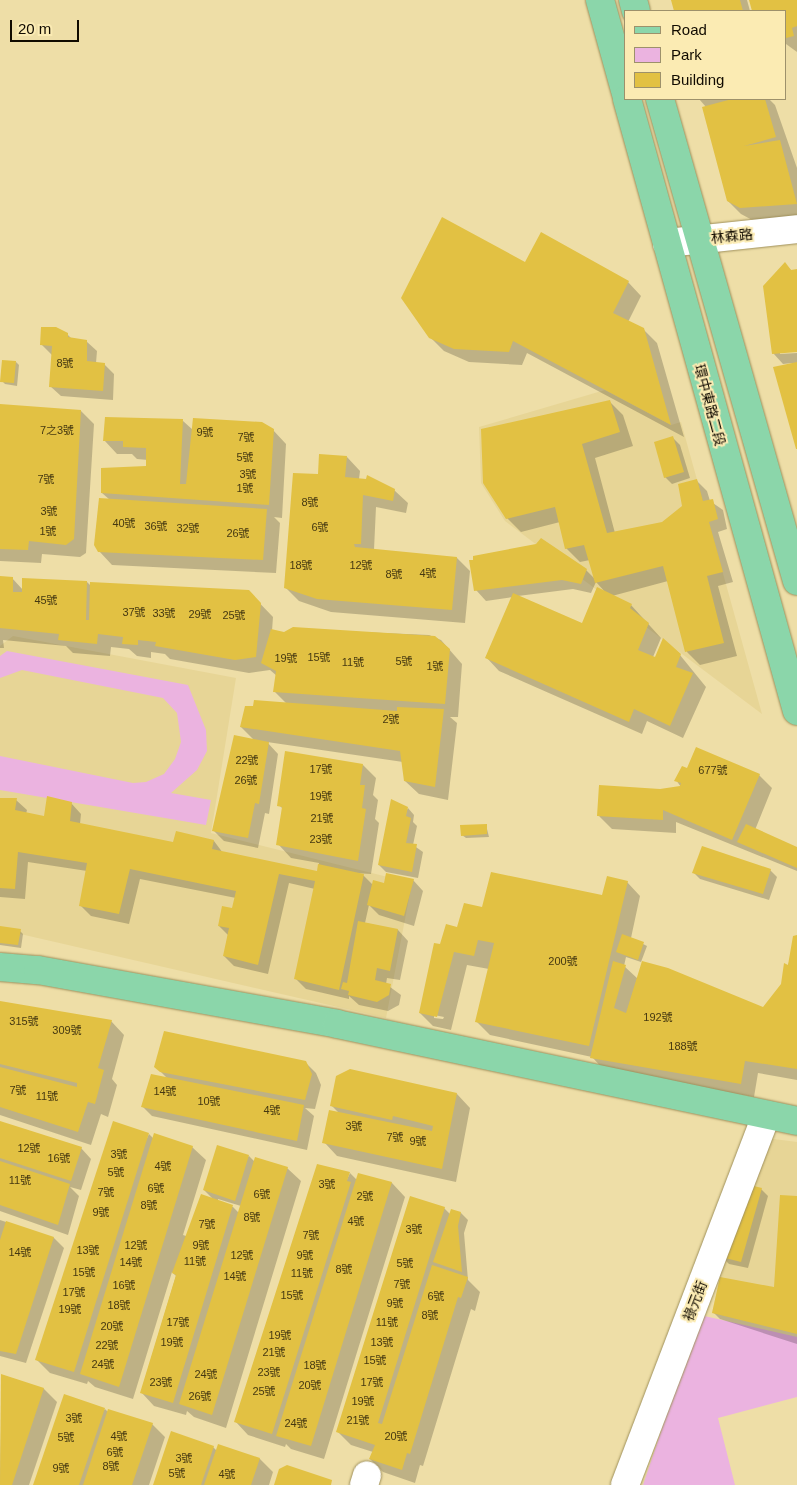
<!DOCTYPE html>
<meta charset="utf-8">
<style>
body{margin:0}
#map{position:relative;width:797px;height:1485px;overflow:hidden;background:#eedea7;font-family:Arial,"Noto Sans TC",sans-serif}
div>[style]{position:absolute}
.built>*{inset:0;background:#e7d596}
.green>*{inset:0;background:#ebb3e0}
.shadow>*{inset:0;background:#0003}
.building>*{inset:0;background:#e2c143}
.roads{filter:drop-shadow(0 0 1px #9f905c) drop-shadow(0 0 1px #9f905c)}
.minor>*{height:28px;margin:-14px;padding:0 14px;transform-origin:14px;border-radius:14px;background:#fff}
.major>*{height:28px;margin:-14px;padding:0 14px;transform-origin:14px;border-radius:14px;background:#8bd6aa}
span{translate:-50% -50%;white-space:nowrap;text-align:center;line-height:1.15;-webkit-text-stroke:4px #fbebb3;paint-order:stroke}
.number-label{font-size:11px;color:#453811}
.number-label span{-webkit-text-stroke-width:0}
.street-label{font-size:14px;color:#110b00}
.legend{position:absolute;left:624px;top:10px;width:162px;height:90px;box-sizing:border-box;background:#fbebb3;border:1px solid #9d916b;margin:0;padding:6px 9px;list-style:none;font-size:15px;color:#110b00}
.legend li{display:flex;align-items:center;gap:10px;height:25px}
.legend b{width:25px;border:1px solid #9d916b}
.scale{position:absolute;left:10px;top:20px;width:69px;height:22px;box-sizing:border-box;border:2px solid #110b00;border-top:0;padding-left:6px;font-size:15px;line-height:18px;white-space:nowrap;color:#110b00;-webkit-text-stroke:4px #fbebb3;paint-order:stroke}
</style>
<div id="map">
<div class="built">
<div style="clip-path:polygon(605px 390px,671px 425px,681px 422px,762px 714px,505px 521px,481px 483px,479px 427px)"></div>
<div style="clip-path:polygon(13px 636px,236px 678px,211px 833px,412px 883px,386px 1018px,16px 933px,0 933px,0 646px)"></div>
<div style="clip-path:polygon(759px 1137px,797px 1142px,797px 1332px,712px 1313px,720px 1277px,721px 1257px)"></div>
</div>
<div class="green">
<div style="clip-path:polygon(7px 651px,188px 685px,206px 730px,207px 751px,197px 770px,171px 793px,211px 800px,206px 825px,0 790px,0 756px,133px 783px,146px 782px,164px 774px,175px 759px,181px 742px,177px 713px,163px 698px,22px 670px,0 678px,0 656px)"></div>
<div style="clip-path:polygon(700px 1315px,797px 1337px,797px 1397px,718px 1418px,735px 1485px,643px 1485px)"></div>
</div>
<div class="shadow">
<div style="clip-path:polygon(673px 0,747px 0,750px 11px,676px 11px)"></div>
<div style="clip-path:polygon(750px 0,797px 0,797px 52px,786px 44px,786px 11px,753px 11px)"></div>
<div style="clip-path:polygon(699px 99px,769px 99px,775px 105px,797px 168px,797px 218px,754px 221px,741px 214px,728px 201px,706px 107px)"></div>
<div style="clip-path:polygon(526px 263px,628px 282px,641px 296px,628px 322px,643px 329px,657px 343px,684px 437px,527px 353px,522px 365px,469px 362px,444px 351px,430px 337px)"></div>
<div style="clip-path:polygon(785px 264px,792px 271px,797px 271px,797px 350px,780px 352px,780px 354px,797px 353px,797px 446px,792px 363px,783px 364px,773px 353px)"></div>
<div style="clip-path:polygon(67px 334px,72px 339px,86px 341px,97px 351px,96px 363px,104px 364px,114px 374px,113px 400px,61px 396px,50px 386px,52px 355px,41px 344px)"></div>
<div style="clip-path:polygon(16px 362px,19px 365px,17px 386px,5px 384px,2px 381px)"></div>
<div style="clip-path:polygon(evenodd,609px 401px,623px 415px,633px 446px,595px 458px,615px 533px,662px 523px,684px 506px,697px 481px,707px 491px,710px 501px,723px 510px,727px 529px,718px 532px,733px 582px,718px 586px,737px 656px,700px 665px,687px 652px,668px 581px,612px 596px,631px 605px,661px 638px,653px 657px,680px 655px,706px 687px,683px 738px,647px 721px,642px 734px,499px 671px,486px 657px,513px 597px,486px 601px,476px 590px,586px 570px,596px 580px,590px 560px,580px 562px,566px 548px,560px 522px,521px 532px,507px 518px,609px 401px,596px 582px,606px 593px,582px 625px,518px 596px,573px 589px,591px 593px,596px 582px)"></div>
<div style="clip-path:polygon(0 405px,81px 411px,94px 424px,86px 553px,80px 557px,42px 554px,41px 563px,0 561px)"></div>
<div style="clip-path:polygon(183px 421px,193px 430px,273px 430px,286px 444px,282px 518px,274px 517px,280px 523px,276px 573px,112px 565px,99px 551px,110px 500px,102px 493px,148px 468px,148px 460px,137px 459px,132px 454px,117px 454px,104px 440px)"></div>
<div style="clip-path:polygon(673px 438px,680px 445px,690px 478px,672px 484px,665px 477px)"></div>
<div style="clip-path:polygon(347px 457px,360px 471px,359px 479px,394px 490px,408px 503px,406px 513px,376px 507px,374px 550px,457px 558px,470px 571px,465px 623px,331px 612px,299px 601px,286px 588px,320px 475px)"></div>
<div style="clip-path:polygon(0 577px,12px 578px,23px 590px,87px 582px,91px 586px,249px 592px,273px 617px,272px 631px,284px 634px,293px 629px,429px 635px,441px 640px,462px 664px,458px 717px,450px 717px,457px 723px,448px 800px,419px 794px,405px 781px,403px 762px,267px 742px,278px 754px,269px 814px,265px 813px,258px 848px,224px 841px,214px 831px,255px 741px,241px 727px,287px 704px,275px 692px,277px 676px,270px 670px,249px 673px,170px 659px,165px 654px,151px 652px,151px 658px,137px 656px,129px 649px,111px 647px,110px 656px,73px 653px,66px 646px,3px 640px,4px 648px,0 648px)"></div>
<div style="clip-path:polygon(363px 765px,376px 778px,373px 795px,378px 800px,375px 819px,379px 823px,371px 874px,354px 873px,363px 875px,373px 885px,413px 880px,423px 891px,414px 926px,379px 915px,369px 905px,365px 923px,398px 930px,408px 941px,400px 980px,387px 978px,386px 984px,401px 995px,399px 1005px,388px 1011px,359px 1005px,349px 996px,349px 999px,306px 989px,296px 979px,315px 889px,289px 883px,268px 974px,234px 966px,224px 956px,228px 935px,219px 926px,233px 909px,236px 898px,140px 879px,129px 924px,91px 916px,81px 906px,87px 871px,28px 862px,25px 899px,0 897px,0 799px,16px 800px,27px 810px,26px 814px,45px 818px,71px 803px,81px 814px,80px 824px,174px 844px,214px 841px,223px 853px,318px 873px,319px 863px,291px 858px,278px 844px,283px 809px,279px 805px)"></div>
<div style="clip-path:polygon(688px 770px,759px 775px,772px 788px,755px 830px,797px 848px,797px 871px,676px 822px,676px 833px,612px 829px,599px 816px,660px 790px,681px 787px,676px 780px)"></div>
<div style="clip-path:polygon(408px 808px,414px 815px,413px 822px,417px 826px,413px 845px,423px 852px,418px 878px,386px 872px,379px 865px)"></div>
<div style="clip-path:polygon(486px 825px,489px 837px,466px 838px,462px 835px)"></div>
<div style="clip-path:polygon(770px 870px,777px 877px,769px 900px,700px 879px,693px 872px)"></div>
<div style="clip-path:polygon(evenodd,627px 882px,640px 896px,631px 938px,647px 946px,641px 962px,626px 957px,624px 966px,638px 979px,763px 1009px,782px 984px,797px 937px,797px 1080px,758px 1073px,754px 1097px,605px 1071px,592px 1057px,490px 1035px,477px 1022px,489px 969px,467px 965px,451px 1030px,433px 1026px,420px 1013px,441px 946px,483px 909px,603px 897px,627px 882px,434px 1015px,444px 1017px,443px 1019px,434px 1018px,434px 1015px)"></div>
<div style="clip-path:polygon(0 927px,20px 931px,23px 934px,21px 948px,0 945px)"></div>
<div style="clip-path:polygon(0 1003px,111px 1021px,124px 1035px,112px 1079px,117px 1085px,108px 1117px,101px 1114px,91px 1145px,0 1115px)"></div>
<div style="clip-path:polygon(305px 1062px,316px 1073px,321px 1085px,315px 1109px,305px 1108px,314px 1116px,307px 1150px,152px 1116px,142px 1106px,167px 1078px,155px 1066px)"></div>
<div style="clip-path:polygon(457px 1094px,470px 1108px,456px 1182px,337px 1156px,324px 1142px,340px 1114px,331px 1105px)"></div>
<div style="clip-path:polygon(0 1123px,81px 1148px,91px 1159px,81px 1190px,70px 1187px,79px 1196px,68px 1235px,0 1211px)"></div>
<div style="clip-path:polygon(evenodd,149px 1134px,154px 1139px,192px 1147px,206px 1160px,183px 1235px,189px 1237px,214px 1200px,204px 1190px,249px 1156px,255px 1162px,287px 1168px,301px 1181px,226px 1428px,194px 1417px,187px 1411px,186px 1415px,154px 1406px,141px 1392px,176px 1276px,172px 1272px,133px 1399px,95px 1387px,88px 1381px,87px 1384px,50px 1373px,37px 1360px,149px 1134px,218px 1199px,241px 1206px,239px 1213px,233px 1207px,218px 1201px,218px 1199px)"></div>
<div style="clip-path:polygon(350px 1173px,357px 1180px,359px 1175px,392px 1183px,405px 1197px,324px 1459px,291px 1449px,286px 1444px,285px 1447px,248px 1435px,235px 1421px)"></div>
<div style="clip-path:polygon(761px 1189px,768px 1196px,748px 1268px,729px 1264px,722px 1257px)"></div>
<div style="clip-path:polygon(797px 1197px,797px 1344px,720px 1319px,713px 1312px,776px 1288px)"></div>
<div style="clip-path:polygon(444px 1208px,450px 1214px,461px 1213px,468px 1220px,464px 1233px,468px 1280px,480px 1292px,475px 1311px,471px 1309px,423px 1466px,420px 1465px,415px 1483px,383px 1472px,370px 1459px,373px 1452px,351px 1445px,338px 1432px)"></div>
<div style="clip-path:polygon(0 1220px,54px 1238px,64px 1248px,26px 1363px,0 1356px)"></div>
<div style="clip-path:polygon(2px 1375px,44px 1389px,57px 1402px,29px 1485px,0 1485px)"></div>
<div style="clip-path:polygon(105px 1409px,109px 1413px,152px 1424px,165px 1437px,149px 1485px,35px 1485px)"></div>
<div style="clip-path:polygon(213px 1447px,217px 1451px,260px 1459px,273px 1472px,269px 1485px,155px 1485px)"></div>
</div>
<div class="building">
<div style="clip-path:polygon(671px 0,740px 0,743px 11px,674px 11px)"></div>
<div style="clip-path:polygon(749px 0,797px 0,797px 26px,792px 28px,794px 36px,786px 38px,786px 11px,752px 11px)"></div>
<div style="clip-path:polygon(732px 99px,765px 99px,776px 137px,744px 146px,780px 140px,797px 204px,740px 208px,727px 201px,702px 107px)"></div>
<div style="clip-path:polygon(442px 217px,525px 262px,541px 232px,629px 281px,613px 313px,644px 328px,671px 425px,513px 341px,509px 352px,454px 349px,429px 338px,401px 298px)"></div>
<div style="clip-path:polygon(785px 262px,791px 270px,797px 269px,797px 352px,772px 354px,763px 286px)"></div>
<div style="clip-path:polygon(41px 327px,56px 327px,68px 333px,68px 337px,87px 340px,87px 361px,105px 363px,103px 391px,49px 387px,52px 346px,40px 345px)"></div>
<div style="clip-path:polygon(2px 360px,16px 361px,14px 383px,0 382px)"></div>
<div style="clip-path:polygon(797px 362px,797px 449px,796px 449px,773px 367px)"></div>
<div style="clip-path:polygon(610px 400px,620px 432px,582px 444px,607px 533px,662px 522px,682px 506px,678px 484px,697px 479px,703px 501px,713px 499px,718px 519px,709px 522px,723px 572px,707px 576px,724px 643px,685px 652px,663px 566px,595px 583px,584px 545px,565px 549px,555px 507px,506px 519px,483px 483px,481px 429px)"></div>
<div style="clip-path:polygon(0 404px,81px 410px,74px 539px,66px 545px,29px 541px,28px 550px,0 549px)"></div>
<div style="clip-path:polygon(105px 417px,183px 419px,180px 484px,186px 484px,193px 418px,262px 422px,274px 429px,269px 505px,101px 493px,101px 468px,146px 466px,146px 448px,123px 447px,123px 441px,103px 441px)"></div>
<div style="clip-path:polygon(673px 436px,684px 472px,664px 478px,654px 442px)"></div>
<div style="clip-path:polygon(319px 454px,347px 456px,345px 477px,366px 479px,367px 475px,395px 489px,393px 501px,363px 495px,361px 544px,354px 544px,355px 547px,457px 557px,452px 610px,317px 599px,284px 588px,293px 473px,318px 474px)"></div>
<div style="clip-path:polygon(99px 498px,267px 509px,263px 560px,98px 552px,94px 545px)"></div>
<div style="clip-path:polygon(541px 538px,587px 569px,581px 584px,562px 580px,474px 591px,469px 560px,473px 560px,473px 556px,536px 544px)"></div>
<div style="clip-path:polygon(0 576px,13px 577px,13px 592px,22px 592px,22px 578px,87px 581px,86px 620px,89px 620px,90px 582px,249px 590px,261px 603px,256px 657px,235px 660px,155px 646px,156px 642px,138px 640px,138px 645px,122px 644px,123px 637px,98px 634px,97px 644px,58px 640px,59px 634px,0 628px)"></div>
<div style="clip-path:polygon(597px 587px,632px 604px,630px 608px,649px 623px,638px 650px,655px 657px,663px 638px,681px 654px,676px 667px,693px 673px,670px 726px,634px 709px,629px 722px,485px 658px,513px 593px,582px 623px)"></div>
<div style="clip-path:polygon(293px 627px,435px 636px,450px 649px,445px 704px,273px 692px,276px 671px,261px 663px,271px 629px,284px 632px)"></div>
<div style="clip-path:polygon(254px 700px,397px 711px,397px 707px,444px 709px,435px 787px,404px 781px,400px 751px,240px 727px,245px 706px,253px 706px)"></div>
<div style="clip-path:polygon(234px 735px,269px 742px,259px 804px,255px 803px,248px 838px,212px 831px)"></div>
<div style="clip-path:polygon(696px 747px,760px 774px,732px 840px,663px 810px,663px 820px,597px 816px,599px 785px,660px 789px,680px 786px,681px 783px,674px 781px,682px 766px,687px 768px)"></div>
<div style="clip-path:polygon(285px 751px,363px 764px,360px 785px,365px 785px,362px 808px,366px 809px,358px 861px,276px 845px,282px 807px,277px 806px)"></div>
<div style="clip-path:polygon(47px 796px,72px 802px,70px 821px,173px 842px,176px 831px,214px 840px,212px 849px,317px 871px,318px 864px,364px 874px,339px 990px,294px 979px,315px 881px,279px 874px,258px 965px,223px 956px,229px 928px,218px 926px,222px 906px,232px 908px,236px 891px,130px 869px,119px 914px,79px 906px,87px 863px,18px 852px,15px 889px,0 888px,0 798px,17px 798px,15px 810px,44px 816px)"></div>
<div style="clip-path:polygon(391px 799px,408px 807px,406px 816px,411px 818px,406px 843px,417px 844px,412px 872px,378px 865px)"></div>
<div style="clip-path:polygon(487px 824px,487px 834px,461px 836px,460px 825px)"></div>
<div style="clip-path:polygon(746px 824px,797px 847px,797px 868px,737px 842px)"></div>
<div style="clip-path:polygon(702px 846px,771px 869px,763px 894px,692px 873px)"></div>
<div style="clip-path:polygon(491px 872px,602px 895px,607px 876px,628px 881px,589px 1046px,475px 1022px,494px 943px,478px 940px,474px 956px,454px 952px,437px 1017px,419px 1013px,434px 943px,440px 944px,446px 924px,457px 927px,464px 903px,482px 907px)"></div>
<div style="clip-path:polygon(386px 873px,414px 879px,404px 916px,367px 905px,373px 880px,384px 883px)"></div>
<div style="clip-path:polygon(358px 921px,398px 929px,390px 971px,377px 968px,375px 980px,391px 984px,389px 995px,377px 1002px,348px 995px,349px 991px,341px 989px,343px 982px,347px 983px)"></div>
<div style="clip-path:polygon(0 926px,21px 929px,18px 945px,0 943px)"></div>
<div style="clip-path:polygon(622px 934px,644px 942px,638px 960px,616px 952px)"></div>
<div style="clip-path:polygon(797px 935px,797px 1069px,745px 1061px,741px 1084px,590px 1058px,613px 961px,626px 965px,614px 1008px,626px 1013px,642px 961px,668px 968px,763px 1007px,781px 984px,784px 963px,788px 965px,793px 936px)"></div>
<div style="clip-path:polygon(0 1001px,112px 1020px,98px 1068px,104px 1070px,95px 1104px,88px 1102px,78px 1132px,0 1107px,0 1067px,77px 1087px,77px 1083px,0 1064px)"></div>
<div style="clip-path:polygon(164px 1031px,306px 1061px,312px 1074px,305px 1100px,160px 1072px,154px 1067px)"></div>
<div style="clip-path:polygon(350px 1069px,457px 1093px,442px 1169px,322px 1143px,329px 1110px,432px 1131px,433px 1126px,393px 1116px,392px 1120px,330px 1106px,336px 1076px)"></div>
<div style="clip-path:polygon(151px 1074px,304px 1105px,297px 1141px,141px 1107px)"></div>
<div style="clip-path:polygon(0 1121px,82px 1147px,71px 1181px,0 1158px)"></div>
<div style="clip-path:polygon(113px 1121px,149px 1133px,74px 1372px,35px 1360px)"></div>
<div style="clip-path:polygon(154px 1133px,193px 1146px,119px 1387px,80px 1374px)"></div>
<div style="clip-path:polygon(217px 1145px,249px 1155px,235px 1201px,203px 1190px)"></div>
<div style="clip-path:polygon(255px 1157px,288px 1167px,212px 1415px,179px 1404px)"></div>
<div style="clip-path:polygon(0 1161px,70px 1184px,58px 1225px,0 1205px)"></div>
<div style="clip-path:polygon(317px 1164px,350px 1172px,347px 1181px,351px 1182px,272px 1434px,234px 1422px)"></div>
<div style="clip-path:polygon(358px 1173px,392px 1182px,311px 1446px,276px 1436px)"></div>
<div style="clip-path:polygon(741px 1183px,762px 1188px,741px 1262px,721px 1257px)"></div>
<div style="clip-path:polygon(201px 1194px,233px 1205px,173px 1403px,140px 1393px,176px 1275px,172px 1273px)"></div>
<div style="clip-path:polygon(780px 1195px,797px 1196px,797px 1334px,712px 1313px,720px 1277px,774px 1287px)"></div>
<div style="clip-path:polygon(410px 1196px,445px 1207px,378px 1423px,382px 1424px,432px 1265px,468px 1277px,461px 1298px,458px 1297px,410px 1454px,407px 1453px,402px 1470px,369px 1459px,375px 1445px,336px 1432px)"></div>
<div style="clip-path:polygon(451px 1209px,461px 1212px,458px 1226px,462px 1272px,433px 1262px)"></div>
<div style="clip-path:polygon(6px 1221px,54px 1237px,16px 1354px,0 1351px,0 1240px)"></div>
<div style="clip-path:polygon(1px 1374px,44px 1388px,12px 1485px,0 1485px)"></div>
<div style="clip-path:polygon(64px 1394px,105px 1408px,79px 1485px,33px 1485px)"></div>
<div style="clip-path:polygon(108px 1409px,153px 1423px,132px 1485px,83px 1485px)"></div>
<div style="clip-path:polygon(171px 1431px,214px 1446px,201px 1485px,153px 1485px)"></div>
<div style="clip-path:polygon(218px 1444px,260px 1458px,251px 1485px,204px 1485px)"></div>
<div style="clip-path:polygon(287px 1465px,332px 1480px,331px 1485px,274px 1485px,279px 1469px)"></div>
</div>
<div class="roads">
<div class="minor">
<div style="left:667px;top:243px;width:131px;rotate:-6.1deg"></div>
<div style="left:364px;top:1485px;width:10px;rotate:-73deg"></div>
<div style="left:625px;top:1485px;width:395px;rotate:-69.1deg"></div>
</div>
<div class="major">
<div style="left:600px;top:0;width:98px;rotate:74.5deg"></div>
<div style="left:633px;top:0;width:11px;rotate:75deg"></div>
<div style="left:627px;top:99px;width:635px;rotate:74.48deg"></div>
<div style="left:660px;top:99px;width:501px;rotate:74.13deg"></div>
<div style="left:0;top:967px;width:38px;rotate:5deg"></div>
<div style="left:38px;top:970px;width:304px;rotate:10.2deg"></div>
<div style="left:337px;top:1024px;width:470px;rotate:11.9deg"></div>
</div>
</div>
<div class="number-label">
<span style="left:65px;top:363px">8號</span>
<span style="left:57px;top:430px">7之3號</span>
<span style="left:205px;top:432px">9號</span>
<span style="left:246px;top:437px">7號</span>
<span style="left:245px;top:457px">5號</span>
<span style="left:248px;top:474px">3號</span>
<span style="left:46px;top:479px">7號</span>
<span style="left:245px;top:488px">1號</span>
<span style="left:310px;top:502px">8號</span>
<span style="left:49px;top:511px">3號</span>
<span style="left:124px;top:523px">40號</span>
<span style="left:156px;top:526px">36號</span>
<span style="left:320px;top:527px">6號</span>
<span style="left:188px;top:528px">32號</span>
<span style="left:48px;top:531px">1號</span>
<span style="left:238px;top:533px">26號</span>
<span style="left:301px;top:565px">18號</span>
<span style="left:361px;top:565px">12號</span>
<span style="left:428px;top:573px">4號</span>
<span style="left:394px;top:574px">8號</span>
<span style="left:46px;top:600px">45號</span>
<span style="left:134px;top:612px">37號</span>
<span style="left:164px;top:613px">33號</span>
<span style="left:200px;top:614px">29號</span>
<span style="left:234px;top:615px">25號</span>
<span style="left:319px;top:657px">15號</span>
<span style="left:286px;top:658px">19號</span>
<span style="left:404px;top:661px">5號</span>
<span style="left:353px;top:662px">11號</span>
<span style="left:435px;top:666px">1號</span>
<span style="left:391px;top:719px">2號</span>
<span style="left:247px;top:760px">22號</span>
<span style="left:321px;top:769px">17號</span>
<span style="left:713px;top:770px">677號</span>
<span style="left:246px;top:780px">26號</span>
<span style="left:321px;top:796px">19號</span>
<span style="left:322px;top:818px">21號</span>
<span style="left:321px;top:839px">23號</span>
<span style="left:563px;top:961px">200號</span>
<span style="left:658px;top:1017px">192號</span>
<span style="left:24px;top:1021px">315號</span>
<span style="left:67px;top:1030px">309號</span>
<span style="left:683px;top:1046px">188號</span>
<span style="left:18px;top:1090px">7號</span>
<span style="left:165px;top:1091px">14號</span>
<span style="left:47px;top:1096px">11號</span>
<span style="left:209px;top:1101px">10號</span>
<span style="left:272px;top:1110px">4號</span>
<span style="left:354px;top:1126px">3號</span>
<span style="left:395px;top:1137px">7號</span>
<span style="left:418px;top:1141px">9號</span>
<span style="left:29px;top:1148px">12號</span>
<span style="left:119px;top:1154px">3號</span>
<span style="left:59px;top:1158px">16號</span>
<span style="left:163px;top:1166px">4號</span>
<span style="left:116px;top:1172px">5號</span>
<span style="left:20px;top:1180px">11號</span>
<span style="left:327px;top:1184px">3號</span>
<span style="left:156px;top:1188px">6號</span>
<span style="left:106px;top:1192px">7號</span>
<span style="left:262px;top:1194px">6號</span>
<span style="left:365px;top:1196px">2號</span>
<span style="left:149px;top:1205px">8號</span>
<span style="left:101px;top:1212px">9號</span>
<span style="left:252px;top:1217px">8號</span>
<span style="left:356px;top:1221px">4號</span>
<span style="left:207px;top:1224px">7號</span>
<span style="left:414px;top:1229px">3號</span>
<span style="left:311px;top:1235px">7號</span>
<span style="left:136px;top:1245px">12號</span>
<span style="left:201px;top:1245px">9號</span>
<span style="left:88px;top:1250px">13號</span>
<span style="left:20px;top:1252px">14號</span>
<span style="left:242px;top:1255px">12號</span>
<span style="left:305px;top:1255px">9號</span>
<span style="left:195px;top:1261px">11號</span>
<span style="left:131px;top:1262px">14號</span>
<span style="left:405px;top:1263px">5號</span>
<span style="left:344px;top:1269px">8號</span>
<span style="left:84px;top:1272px">15號</span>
<span style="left:302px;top:1273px">11號</span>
<span style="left:235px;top:1276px">14號</span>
<span style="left:402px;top:1284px">7號</span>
<span style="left:124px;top:1285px">16號</span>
<span style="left:74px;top:1292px">17號</span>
<span style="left:292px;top:1295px">15號</span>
<span style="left:436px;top:1296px">6號</span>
<span style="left:395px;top:1303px">9號</span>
<span style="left:119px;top:1305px">18號</span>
<span style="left:70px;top:1309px">19號</span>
<span style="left:430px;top:1315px">8號</span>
<span style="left:178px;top:1322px">17號</span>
<span style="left:387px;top:1322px">11號</span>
<span style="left:112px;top:1326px">20號</span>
<span style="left:280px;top:1335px">19號</span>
<span style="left:172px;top:1342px">19號</span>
<span style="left:382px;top:1342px">13號</span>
<span style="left:107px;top:1345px">22號</span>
<span style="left:274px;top:1352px">21號</span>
<span style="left:375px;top:1360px">15號</span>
<span style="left:103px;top:1364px">24號</span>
<span style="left:315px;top:1365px">18號</span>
<span style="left:269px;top:1372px">23號</span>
<span style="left:206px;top:1374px">24號</span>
<span style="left:161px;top:1382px">23號</span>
<span style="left:372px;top:1382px">17號</span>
<span style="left:310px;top:1385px">20號</span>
<span style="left:264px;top:1391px">25號</span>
<span style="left:200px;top:1396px">26號</span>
<span style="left:363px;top:1401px">19號</span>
<span style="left:74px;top:1418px">3號</span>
<span style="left:358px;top:1420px">21號</span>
<span style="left:296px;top:1423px">24號</span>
<span style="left:119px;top:1436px">4號</span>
<span style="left:396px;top:1436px">20號</span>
<span style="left:66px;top:1437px">5號</span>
<span style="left:115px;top:1452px">6號</span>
<span style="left:184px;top:1458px">3號</span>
<span style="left:111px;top:1466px">8號</span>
<span style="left:61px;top:1468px">9號</span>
<span style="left:177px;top:1473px">5號</span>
<span style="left:227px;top:1474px">4號</span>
</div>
<div class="street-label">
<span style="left:732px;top:236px;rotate:-6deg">林森路</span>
<span style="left:710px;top:405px;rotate:75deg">環中東路二段</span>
<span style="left:695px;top:1301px;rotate:-69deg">祿元街</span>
</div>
<ul class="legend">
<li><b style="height:6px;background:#8bd6aa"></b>Road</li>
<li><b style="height:14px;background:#ebb3e0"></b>Park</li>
<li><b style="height:14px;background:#e2c143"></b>Building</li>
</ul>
<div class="scale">20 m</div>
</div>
